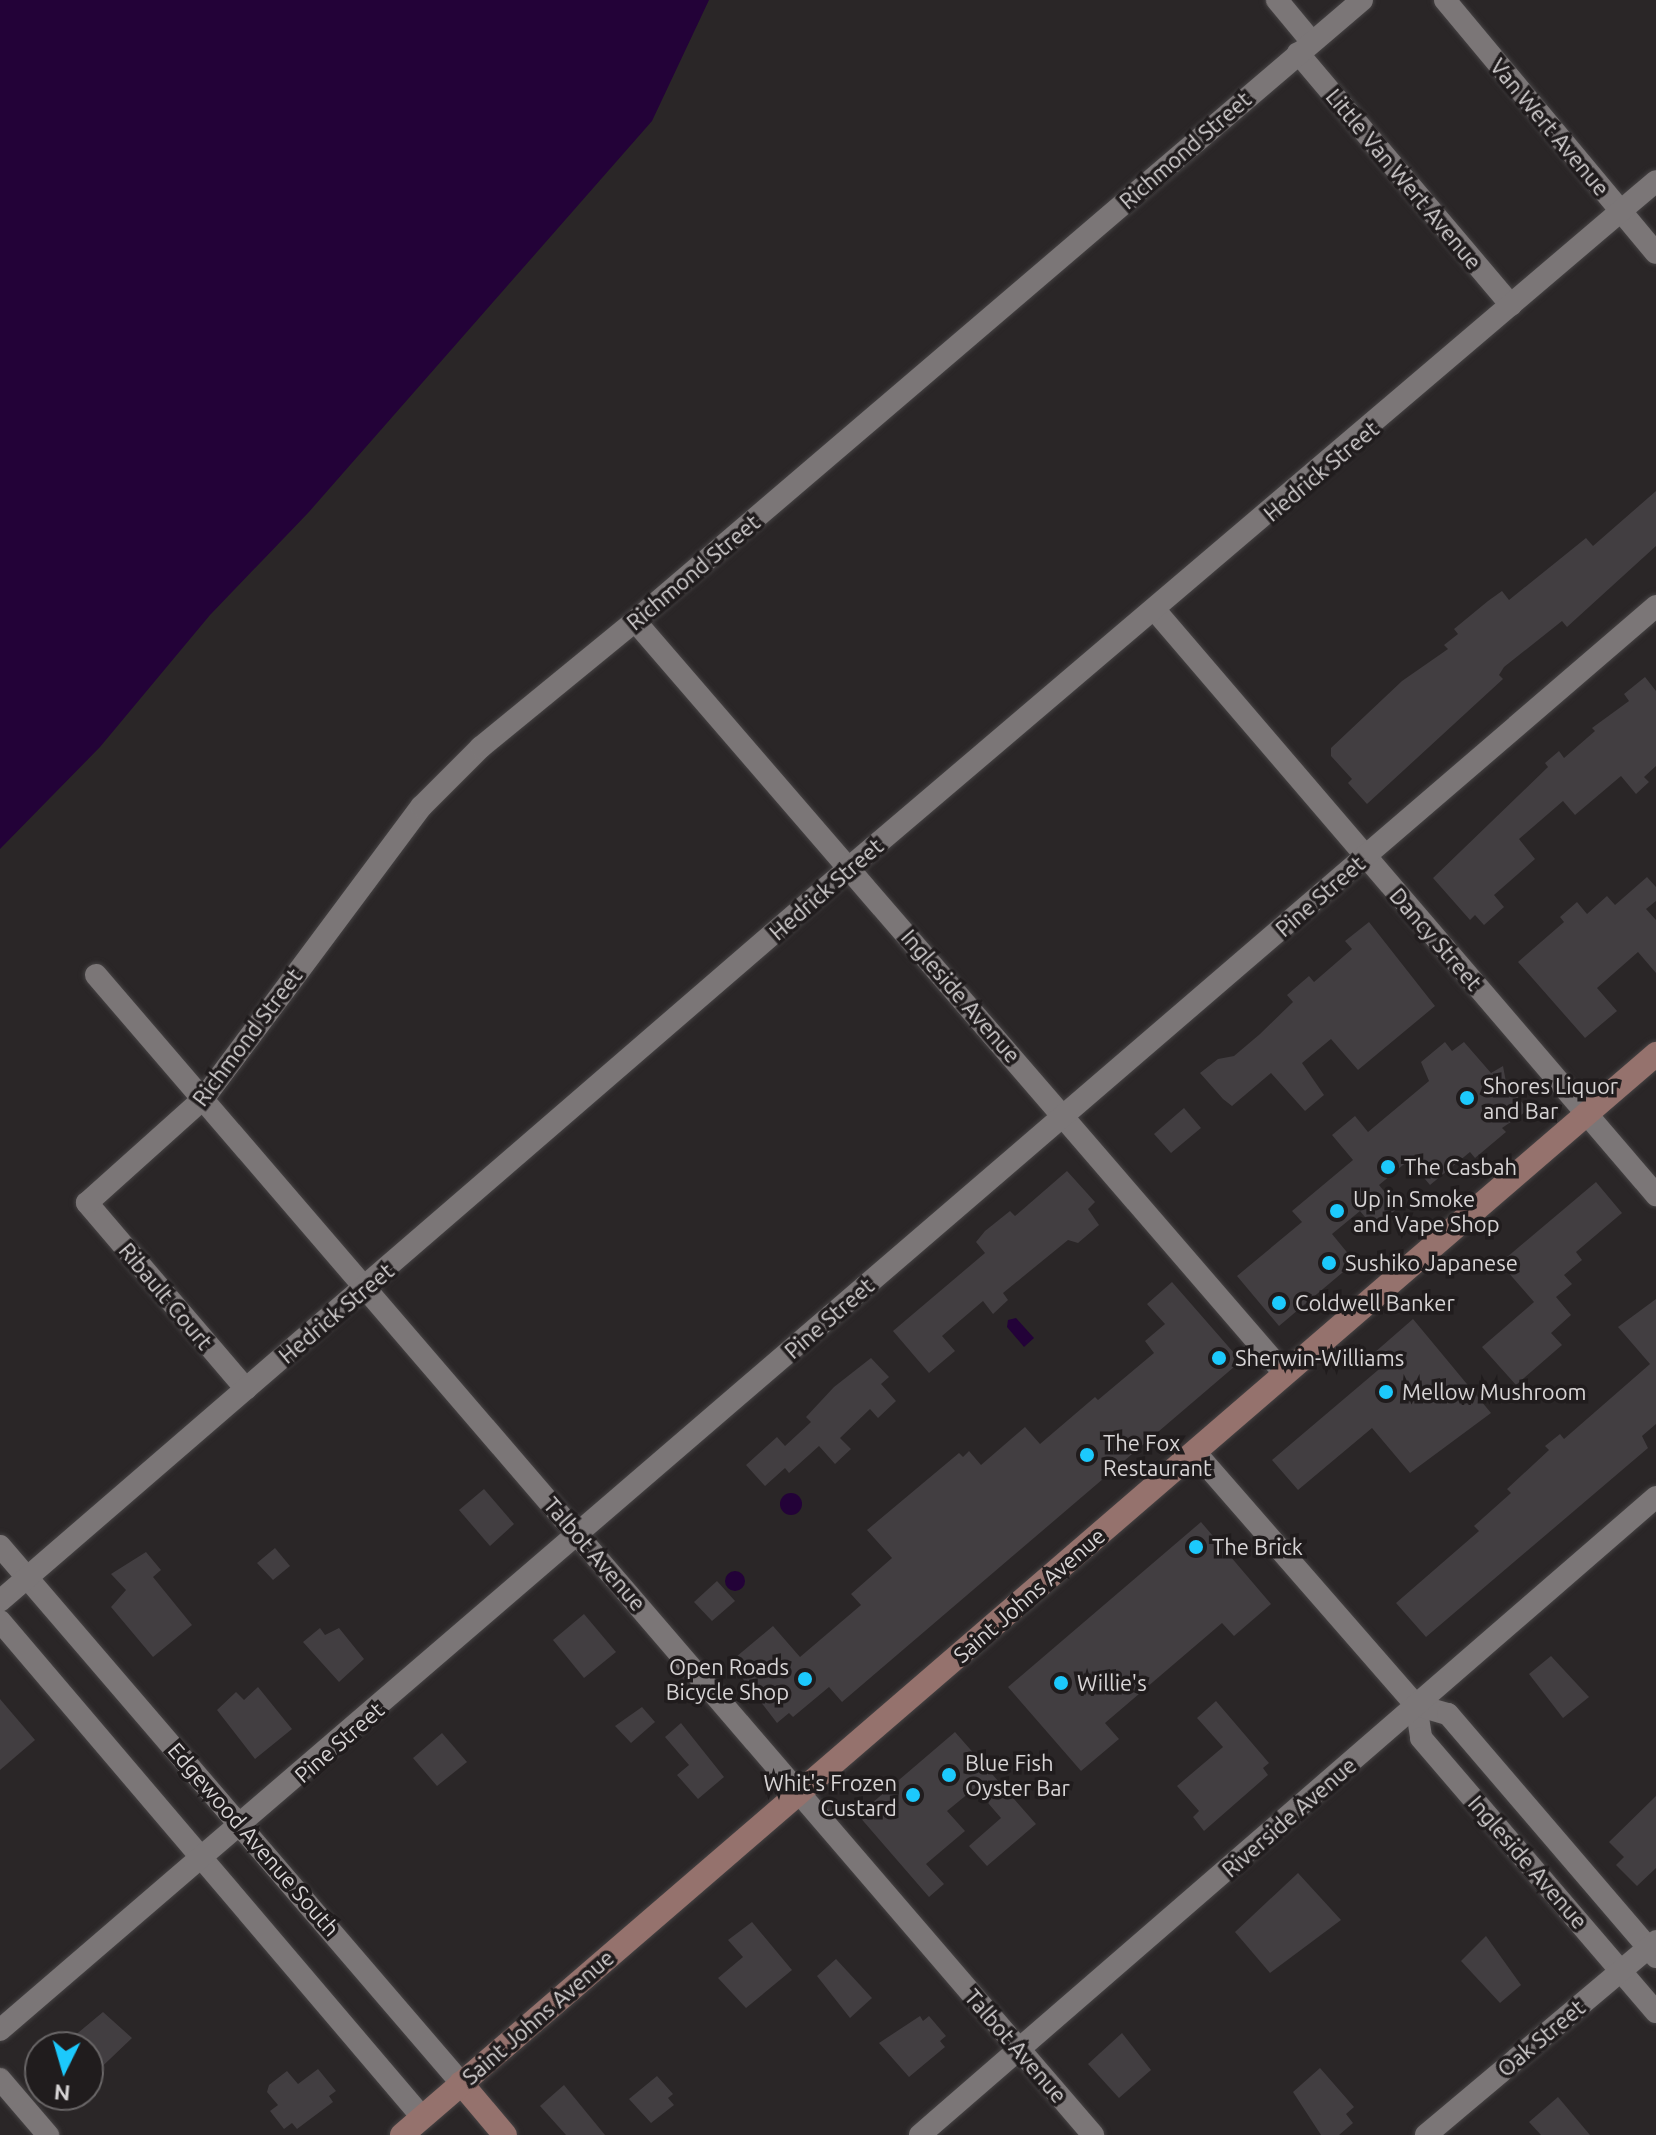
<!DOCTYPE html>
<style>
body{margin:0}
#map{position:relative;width:1656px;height:2135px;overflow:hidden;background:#2a2627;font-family:Ubuntu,sans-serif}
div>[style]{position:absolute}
.water>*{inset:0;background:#230238}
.round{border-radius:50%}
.building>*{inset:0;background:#423e41}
.roads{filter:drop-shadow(0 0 2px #454243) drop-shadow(0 0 2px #454243)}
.street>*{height:22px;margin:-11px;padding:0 11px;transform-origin:11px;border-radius:11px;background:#7b7677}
.secondary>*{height:24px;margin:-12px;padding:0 12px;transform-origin:12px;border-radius:12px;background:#95726d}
.dots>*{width:22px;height:22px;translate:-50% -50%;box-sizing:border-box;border:4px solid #201c1d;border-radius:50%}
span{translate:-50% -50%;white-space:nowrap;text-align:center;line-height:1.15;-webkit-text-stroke:7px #201c1d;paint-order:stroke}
.street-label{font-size:22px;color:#d7d4d5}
.poi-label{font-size:22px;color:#d7d4d5}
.left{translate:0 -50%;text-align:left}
.right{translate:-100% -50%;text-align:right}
.north{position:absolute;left:24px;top:2031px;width:80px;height:80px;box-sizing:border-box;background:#201c1d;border:2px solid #696667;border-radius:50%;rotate:185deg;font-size:22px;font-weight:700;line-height:32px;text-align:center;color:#d7d4d5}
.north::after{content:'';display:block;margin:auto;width:28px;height:36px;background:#1cc9fc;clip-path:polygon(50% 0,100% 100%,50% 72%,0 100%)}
</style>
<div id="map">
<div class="water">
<div style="clip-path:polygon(0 0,709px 0,652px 121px,308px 513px,210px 615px,100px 747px,0 849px)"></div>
<div style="clip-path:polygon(1016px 1318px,1034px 1338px,1024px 1347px,1007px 1327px,1008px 1320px)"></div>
<div class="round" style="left:780px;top:1493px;width:22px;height:22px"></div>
<div class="round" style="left:725px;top:1571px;width:20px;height:20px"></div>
</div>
<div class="building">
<div style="clip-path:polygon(1656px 491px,1656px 546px,1567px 627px,1562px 621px,1504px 667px,1499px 675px,1503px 679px,1367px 804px,1348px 783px,1352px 779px,1331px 756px,1331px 748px,1402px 681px,1448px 649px,1444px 645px,1458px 634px,1454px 629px,1488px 601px,1502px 591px,1509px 600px,1586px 538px,1593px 546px)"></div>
<div style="clip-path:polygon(1645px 677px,1656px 691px,1656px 766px,1644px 777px,1649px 782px,1636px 794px,1621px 776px,1575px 815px,1563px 801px,1519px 839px,1535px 859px,1494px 895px,1504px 907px,1484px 925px,1475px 915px,1470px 920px,1433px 878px,1548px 767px,1545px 763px,1559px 751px,1564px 758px,1595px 731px,1592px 728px,1629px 701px,1624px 694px)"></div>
<div style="clip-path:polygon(1647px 877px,1656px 887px,1656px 901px,1646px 909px,1656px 920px,1656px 973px,1638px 952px,1597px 988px,1617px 1011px,1585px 1038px,1518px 962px,1564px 922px,1560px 917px,1577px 902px,1587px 914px,1607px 896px,1615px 905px)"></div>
<div style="clip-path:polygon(1369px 922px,1435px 1006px,1358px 1070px,1331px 1039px,1302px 1063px,1324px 1095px,1305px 1111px,1271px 1073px,1232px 1106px,1223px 1099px,1200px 1073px,1218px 1059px,1234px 1056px,1260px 1034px,1293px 1002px,1287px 995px,1309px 976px,1314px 982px,1352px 949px,1345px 941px)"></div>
<div style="clip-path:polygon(1445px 1042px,1452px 1051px,1464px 1042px,1491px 1073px,1503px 1066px,1506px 1082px,1528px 1110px,1502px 1128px,1506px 1132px,1475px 1158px,1470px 1152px,1430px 1185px,1409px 1160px,1379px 1185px,1398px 1208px,1374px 1228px,1360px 1211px,1332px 1234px,1355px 1262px,1279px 1326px,1237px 1276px,1302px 1222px,1292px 1211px,1353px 1160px,1332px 1135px,1355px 1116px,1368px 1132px,1429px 1081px,1421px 1062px)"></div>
<div style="clip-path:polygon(1184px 1108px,1201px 1128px,1171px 1153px,1154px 1134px)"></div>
<div style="clip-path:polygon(1067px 1171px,1095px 1202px,1088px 1209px,1099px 1225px,1078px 1243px,1068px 1240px,1003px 1293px,1008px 1300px,993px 1314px,983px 1301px,942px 1336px,955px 1351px,929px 1373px,893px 1331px,985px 1253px,976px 1242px,985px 1231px,1010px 1211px,1015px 1216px)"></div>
<div style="clip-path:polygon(1596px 1182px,1622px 1213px,1576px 1252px,1582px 1260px,1564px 1275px,1572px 1284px,1556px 1297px,1571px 1315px,1551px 1333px,1562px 1345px,1516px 1385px,1482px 1347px,1534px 1302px,1500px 1263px)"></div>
<div style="clip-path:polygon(1172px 1282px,1241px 1361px,842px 1702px,829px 1687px,793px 1717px,789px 1713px,777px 1723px,730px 1662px,773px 1626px,800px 1657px,861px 1605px,851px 1594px,892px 1558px,867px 1530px,959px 1453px,963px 1457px,969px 1451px,981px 1465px,1025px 1427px,1040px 1444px,1095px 1397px,1098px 1400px,1154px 1353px,1145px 1341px,1165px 1324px,1147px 1304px)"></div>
<div style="clip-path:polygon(1656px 1299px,1656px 1424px,1642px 1436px,1648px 1448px,1426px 1637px,1396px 1603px,1479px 1531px,1474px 1526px,1511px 1493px,1507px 1489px,1549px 1450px,1545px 1446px,1560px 1434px,1564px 1439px,1650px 1364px,1618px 1327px)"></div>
<div style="clip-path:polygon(1413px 1319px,1491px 1413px,1410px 1473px,1372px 1428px,1298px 1490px,1272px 1460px,1384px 1365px,1374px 1353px)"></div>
<div style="clip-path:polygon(871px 1358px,889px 1377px,881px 1384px,896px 1401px,878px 1418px,870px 1409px,840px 1438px,851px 1449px,835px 1464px,819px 1446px,789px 1473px,785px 1468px,765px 1486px,746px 1465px,777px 1437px,785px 1446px,811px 1422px,806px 1417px,834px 1387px)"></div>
<div style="clip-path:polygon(484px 1489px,514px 1524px,490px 1546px,459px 1510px)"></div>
<div style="clip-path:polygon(1201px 1522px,1271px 1604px,1234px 1636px,1222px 1623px,1105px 1723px,1119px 1739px,1081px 1771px,1008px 1687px)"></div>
<div style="clip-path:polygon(275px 1548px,290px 1566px,273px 1580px,257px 1563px)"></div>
<div style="clip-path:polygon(146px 1552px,161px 1570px,153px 1577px,192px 1625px,153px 1657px,111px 1607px,126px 1590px,111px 1574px)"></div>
<div style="clip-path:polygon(717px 1581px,735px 1601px,712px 1621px,694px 1602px)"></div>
<div style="clip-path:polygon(584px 1614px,616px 1652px,584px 1678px,553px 1640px)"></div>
<div style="clip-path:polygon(320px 1628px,325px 1635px,339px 1628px,364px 1659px,339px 1682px,303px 1642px)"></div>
<div style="clip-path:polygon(1551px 1656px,1589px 1697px,1563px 1718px,1529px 1674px)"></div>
<div style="clip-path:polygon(258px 1687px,292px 1729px,255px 1759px,217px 1710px,236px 1692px,244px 1700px)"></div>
<div style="clip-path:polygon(0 1699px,35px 1740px,0 1770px)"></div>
<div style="clip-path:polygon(1216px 1701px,1269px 1763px,1263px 1768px,1268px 1775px,1204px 1831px,1193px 1817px,1199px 1811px,1177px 1786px,1223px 1747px,1197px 1718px)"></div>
<div style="clip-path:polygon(642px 1707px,655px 1722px,631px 1743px,615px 1726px)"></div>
<div style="clip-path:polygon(681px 1723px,724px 1777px,698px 1799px,677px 1775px,689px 1765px,665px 1737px)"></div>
<div style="clip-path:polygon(955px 1732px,1036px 1824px,987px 1866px,969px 1846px,1001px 1818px,975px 1788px,947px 1811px,965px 1831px,926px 1864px,944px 1884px,929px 1897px,858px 1815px)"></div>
<div style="clip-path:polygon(442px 1733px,467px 1762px,437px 1786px,413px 1758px)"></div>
<div style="clip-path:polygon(1656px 1796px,1656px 1868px,1637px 1886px,1616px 1865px,1624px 1857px,1609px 1842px)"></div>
<div style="clip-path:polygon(1298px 1873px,1341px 1920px,1270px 1973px,1235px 1932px)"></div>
<div style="clip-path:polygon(752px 1922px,792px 1970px,746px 2008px,718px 1978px,743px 1957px,728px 1940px)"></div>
<div style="clip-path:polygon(1486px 1936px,1521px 1985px,1500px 2003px,1461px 1961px)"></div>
<div style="clip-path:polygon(836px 1959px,872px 1998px,850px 2018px,817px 1976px)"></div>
<div style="clip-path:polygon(103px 2012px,132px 2038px,88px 2080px,88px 2047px,61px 2047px)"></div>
<div style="clip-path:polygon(920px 2016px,923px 2021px,929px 2016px,946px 2036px,940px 2041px,945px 2047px,909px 2077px,879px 2043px)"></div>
<div style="clip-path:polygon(1122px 2033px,1151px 2070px,1119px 2098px,1088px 2064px)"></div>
<div style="clip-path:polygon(1320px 2068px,1354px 2107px,1346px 2114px,1353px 2123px,1339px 2135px,1321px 2135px,1293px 2092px)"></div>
<div style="clip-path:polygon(318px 2069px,336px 2091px,329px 2096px,333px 2102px,297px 2129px,292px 2123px,284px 2129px,270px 2111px,278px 2105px,267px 2092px,269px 2085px,287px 2071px,298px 2084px)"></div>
<div style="clip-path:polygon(657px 2076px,673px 2094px,668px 2098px,674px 2105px,651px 2123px,629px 2099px)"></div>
<div style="clip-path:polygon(564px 2085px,605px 2135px,566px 2135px,540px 2106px)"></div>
<div style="clip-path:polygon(1558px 2097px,1590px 2135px,1541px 2135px,1529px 2122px)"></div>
</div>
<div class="roads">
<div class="street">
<div style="left:1277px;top:0;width:53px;rotate:50.3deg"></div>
<div style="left:1445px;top:0;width:329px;rotate:50.2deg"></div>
<div style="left:1298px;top:53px;width:330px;rotate:49.8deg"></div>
<div style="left:1154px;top:609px;width:772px;rotate:49.41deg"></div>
<div style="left:635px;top:621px;width:993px;rotate:49.2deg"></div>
<div style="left:96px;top:975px;width:1530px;rotate:49.32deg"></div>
<div style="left:246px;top:1389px;width:245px;rotate:-130.5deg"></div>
<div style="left:87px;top:1203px;width:157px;rotate:-41.9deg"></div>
<div style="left:204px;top:1098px;width:364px;rotate:-53.3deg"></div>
<div style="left:422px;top:806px;width:83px;rotate:-45deg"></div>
<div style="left:481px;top:747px;width:199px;rotate:-39.3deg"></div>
<div style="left:635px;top:621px;width:956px;rotate:-40.5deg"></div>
<div style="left:1195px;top:1452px;width:336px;rotate:48.9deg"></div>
<div style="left:1416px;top:1705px;width:33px;rotate:81deg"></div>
<div style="left:1421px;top:1738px;width:361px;rotate:49.4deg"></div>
<div style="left:0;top:1546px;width:708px;rotate:49.35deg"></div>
<div style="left:0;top:1601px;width:1123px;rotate:-40.81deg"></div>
<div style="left:850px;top:867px;width:1058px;rotate:-40.4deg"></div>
<div style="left:0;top:1621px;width:651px;rotate:49.61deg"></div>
<div style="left:1416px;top:1705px;width:33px;rotate:16deg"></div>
<div style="left:1448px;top:1714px;width:320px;rotate:49.4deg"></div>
<div style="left:0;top:2030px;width:2184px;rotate:-40.69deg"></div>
<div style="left:0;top:2079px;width:74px;rotate:49.4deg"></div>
<div style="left:920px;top:2135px;width:974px;rotate:-40.92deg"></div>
<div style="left:1426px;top:2135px;width:301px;rotate:-40.1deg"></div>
</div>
<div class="secondary">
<div style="left:461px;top:2083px;width:68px;rotate:49.8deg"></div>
<div style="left:402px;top:2135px;width:1656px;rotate:-40.76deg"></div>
</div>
</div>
<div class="dots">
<div style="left:1467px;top:1098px;background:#1cc9fc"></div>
<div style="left:1388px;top:1167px;background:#1cc9fc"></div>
<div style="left:1337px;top:1211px;background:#1cc9fc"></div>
<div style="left:1329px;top:1263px;background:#1cc9fc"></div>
<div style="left:1279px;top:1303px;background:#1cc9fc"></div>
<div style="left:1219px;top:1358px;background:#1cc9fc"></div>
<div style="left:1386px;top:1392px;background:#1cc9fc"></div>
<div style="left:1087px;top:1455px;background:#1cc9fc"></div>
<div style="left:1196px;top:1547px;background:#1cc9fc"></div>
<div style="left:805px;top:1679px;background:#1cc9fc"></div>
<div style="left:1061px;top:1683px;background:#1cc9fc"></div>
<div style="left:949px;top:1775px;background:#1cc9fc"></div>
<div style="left:913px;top:1795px;background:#1cc9fc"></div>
</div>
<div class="street-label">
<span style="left:1550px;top:127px;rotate:50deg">Van Wert Avenue</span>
<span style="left:1185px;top:150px;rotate:-41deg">Richmond Street</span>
<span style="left:1404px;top:179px;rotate:50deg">Little Van Wert Avenue</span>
<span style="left:1321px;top:471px;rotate:-40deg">Hedrick Street</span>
<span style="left:693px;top:572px;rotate:-40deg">Richmond Street</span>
<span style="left:826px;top:889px;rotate:-41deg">Hedrick Street</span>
<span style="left:1320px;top:896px;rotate:-41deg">Pine Street</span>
<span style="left:1436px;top:939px;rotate:49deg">Dancy Street</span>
<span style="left:961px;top:996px;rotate:49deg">Ingleside Avenue</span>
<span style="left:247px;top:1037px;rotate:-53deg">Richmond Street</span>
<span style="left:166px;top:1296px;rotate:50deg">Ribault Court</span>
<span style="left:336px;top:1313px;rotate:-40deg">Hedrick Street</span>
<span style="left:829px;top:1318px;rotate:-41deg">Pine Street</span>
<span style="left:595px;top:1554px;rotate:49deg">Talbot Avenue</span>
<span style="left:1029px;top:1595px;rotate:-41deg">Saint Johns Avenue</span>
<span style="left:339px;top:1742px;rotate:-41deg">Pine Street</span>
<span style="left:1289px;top:1817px;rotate:-41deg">Riverside Avenue</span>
<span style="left:254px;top:1839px;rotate:49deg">Edgewood Avenue South</span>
<span style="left:1528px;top:1862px;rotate:49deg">Ingleside Avenue</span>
<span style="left:538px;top:2017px;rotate:-41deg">Saint Johns Avenue</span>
<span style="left:1541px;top:2038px;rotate:-40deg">Oak Street</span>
<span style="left:1016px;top:2046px;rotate:49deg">Talbot Avenue</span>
</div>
<div class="poi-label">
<span class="left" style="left:1483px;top:1098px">Shores Liquor<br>and Bar</span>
<span class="left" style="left:1404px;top:1167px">The Casbah</span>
<span class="left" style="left:1353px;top:1211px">Up in Smoke<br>and Vape Shop</span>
<span class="left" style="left:1345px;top:1263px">Sushiko Japanese</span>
<span class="left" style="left:1295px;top:1303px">Coldwell Banker</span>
<span class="left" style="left:1235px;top:1358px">Sherwin-Williams</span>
<span class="left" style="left:1402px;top:1392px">Mellow Mushroom</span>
<span class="left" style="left:1103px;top:1455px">The Fox<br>Restaurant</span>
<span class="left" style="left:1212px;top:1547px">The Brick</span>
<span class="right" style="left:789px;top:1679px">Open Roads<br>Bicycle Shop</span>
<span class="left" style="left:1077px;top:1683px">Willie's</span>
<span class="left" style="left:965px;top:1775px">Blue Fish<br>Oyster Bar</span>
<span class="right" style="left:897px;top:1795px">Whit's Frozen<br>Custard</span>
</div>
<div class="north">N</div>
</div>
